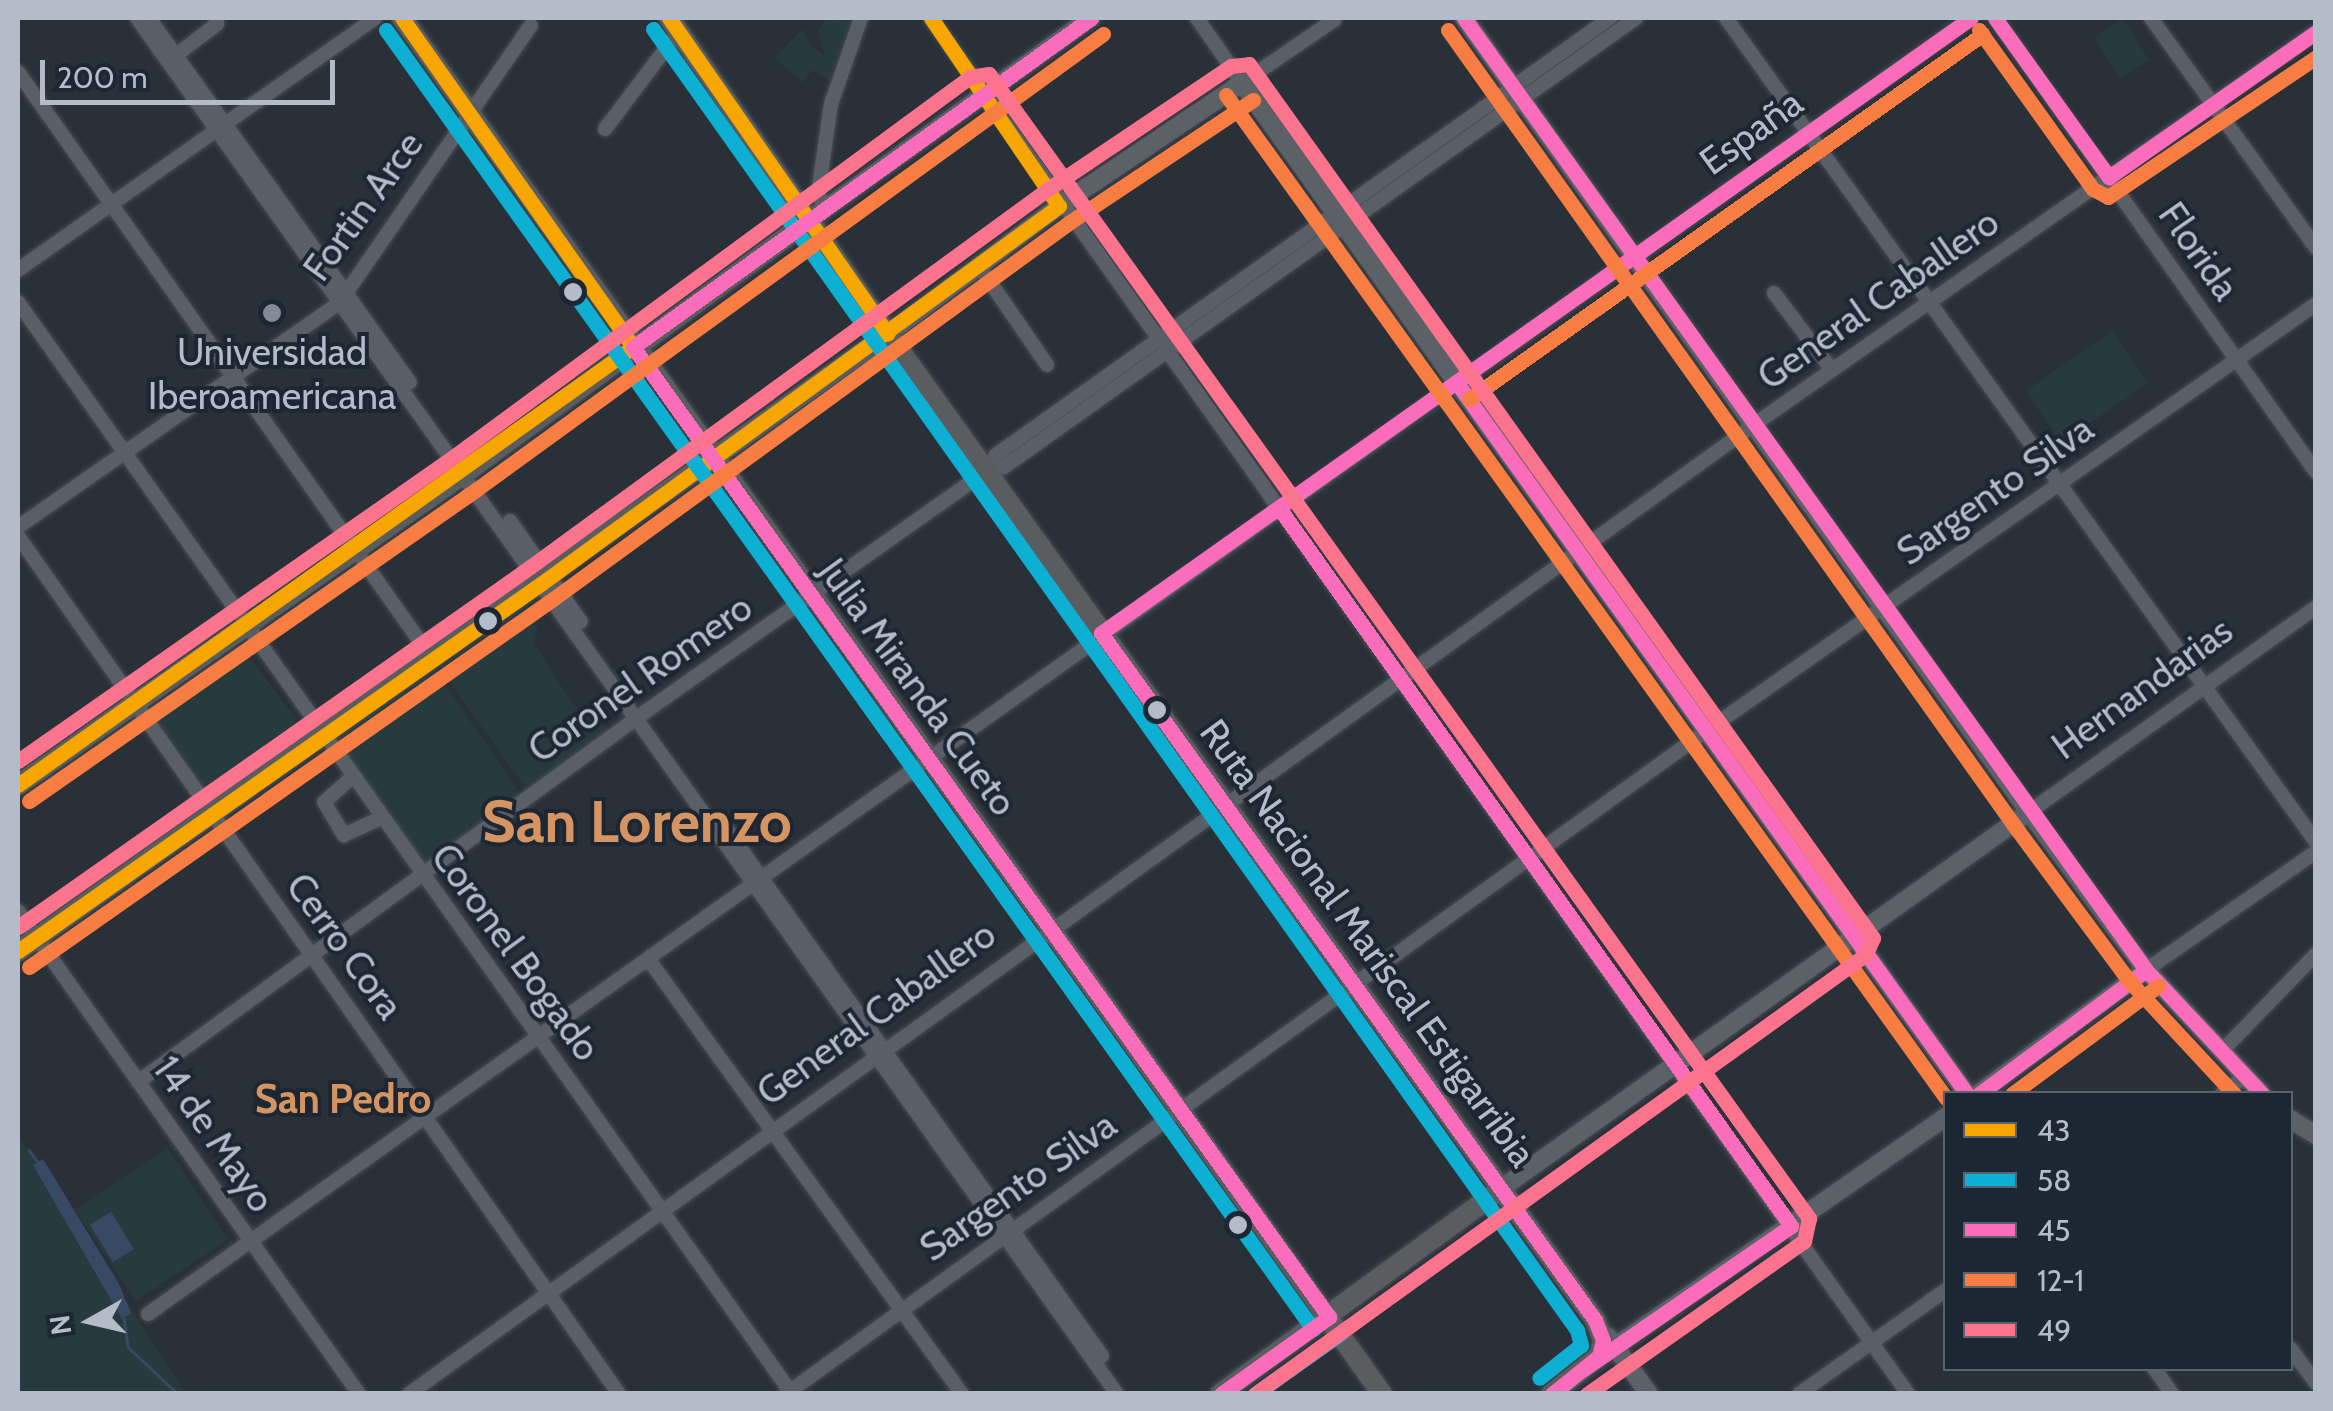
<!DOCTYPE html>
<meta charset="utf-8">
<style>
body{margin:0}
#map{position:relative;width:2333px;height:1411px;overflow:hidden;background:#2a3038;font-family:Cabin,sans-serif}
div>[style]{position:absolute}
.green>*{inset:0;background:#273a3e}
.water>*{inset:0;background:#384963}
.stream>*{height:2.5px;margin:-1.25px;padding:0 1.25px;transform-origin:1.25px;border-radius:1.25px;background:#384963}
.roads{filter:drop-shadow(0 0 2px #484c53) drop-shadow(0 0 2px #484c53)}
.minor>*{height:14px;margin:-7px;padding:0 7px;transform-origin:7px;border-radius:7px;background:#5a5e66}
.major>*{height:18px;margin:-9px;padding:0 9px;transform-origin:9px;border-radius:9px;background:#5c6168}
.highway>*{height:20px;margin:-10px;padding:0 10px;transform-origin:10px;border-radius:10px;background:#5a5d60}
.bus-1>*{height:15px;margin:-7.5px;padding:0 7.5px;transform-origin:7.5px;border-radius:7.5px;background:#f7a600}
.bus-2>*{height:15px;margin:-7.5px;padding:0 7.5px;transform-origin:7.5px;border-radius:7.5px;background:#0dafd3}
.bus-3>*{height:15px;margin:-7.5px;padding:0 7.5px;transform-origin:7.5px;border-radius:7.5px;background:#fb6dba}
.bus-4>*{height:15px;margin:-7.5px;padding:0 7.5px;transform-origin:7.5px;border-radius:7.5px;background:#f77d43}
.bus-5>*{height:15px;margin:-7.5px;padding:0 7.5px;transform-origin:7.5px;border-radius:7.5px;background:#fc738d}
.dots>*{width:28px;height:28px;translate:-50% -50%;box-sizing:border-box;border:5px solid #1d2633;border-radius:50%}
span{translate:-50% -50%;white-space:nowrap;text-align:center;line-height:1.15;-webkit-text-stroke:8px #1d2633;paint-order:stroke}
.street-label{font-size:38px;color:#b4bcc9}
.poi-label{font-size:38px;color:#b4bcc9}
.neighbourhood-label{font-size:40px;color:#d59563;font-weight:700}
.town-label{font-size:58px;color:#d59563;font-weight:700}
.frame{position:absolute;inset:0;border:20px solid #b4bcc9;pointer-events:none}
.legend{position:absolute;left:1943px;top:1091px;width:350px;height:280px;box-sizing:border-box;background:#1d2633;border:2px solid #59626f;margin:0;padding:12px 18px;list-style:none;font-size:30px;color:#b4bcc9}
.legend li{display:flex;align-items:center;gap:20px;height:50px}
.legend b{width:50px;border:2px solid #59626f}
.north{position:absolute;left:40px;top:1271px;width:100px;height:100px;-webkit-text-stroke:8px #1d2633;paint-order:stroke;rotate:262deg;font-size:28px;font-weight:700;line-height:40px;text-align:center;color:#b4bcc9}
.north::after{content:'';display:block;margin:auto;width:35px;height:45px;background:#b4bcc9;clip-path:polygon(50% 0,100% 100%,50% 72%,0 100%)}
.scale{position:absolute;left:40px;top:60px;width:295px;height:45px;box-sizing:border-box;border:5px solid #b4bcc9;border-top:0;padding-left:12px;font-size:30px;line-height:35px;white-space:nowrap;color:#b4bcc9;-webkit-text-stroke:8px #1d2633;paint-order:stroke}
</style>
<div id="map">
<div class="green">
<div style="clip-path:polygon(826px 18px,851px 18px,829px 80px,812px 70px,803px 83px,775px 58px,803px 29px,810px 46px,825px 56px,818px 33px)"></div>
<div style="clip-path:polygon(2123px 18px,2149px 60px,2120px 78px,2094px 37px)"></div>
<div style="clip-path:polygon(2112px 331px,2148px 383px,2061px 443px,2026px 391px)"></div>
<div style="clip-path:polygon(537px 590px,542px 601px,534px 644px,586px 724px,600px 716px,608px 730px,527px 790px,435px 662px)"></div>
<div style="clip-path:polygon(240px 644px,308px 735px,213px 800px,150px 709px)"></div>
<div style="clip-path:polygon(432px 665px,523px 798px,423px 870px,329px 737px)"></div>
<div style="clip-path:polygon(18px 1135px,32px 1157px,186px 1393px,18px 1393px)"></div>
<div style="clip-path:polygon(168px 1148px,228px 1240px,136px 1301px,75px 1210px)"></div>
</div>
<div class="water">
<div style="clip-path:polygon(43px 1159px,119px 1284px,131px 1313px,122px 1319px,33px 1165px)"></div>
<div style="clip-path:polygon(111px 1212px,134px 1249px,113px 1262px,90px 1225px)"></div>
</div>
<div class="stream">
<div style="left:29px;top:1150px;width:17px;rotate:54deg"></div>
<div style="left:124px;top:1318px;width:29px;rotate:82deg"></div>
<div style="left:128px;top:1347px;width:69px;rotate:43.2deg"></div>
</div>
<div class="roads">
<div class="minor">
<div style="left:137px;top:18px;width:1689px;rotate:54.54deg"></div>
<div style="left:149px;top:18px;width:448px;rotate:54.4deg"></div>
<div style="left:931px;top:18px;width:1688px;rotate:54.62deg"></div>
<div style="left:1197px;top:18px;width:79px;rotate:55.3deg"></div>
<div style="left:1242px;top:83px;width:112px;rotate:-34.4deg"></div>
<div style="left:1726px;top:18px;width:1013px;rotate:54.4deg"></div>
<div style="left:1995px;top:18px;width:556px;rotate:54.74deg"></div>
<div style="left:2151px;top:18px;width:283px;rotate:54.3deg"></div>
<div style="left:175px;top:56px;width:53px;rotate:-37.3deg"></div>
<div style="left:217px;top:24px;width:6px;rotate:-99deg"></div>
<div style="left:18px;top:72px;width:716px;rotate:54.78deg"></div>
<div style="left:605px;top:129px;width:123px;rotate:-52.9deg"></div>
<div style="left:825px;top:209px;width:17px;rotate:-115deg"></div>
<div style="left:818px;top:194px;width:91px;rotate:-81.8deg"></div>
<div style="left:831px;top:104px;width:91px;rotate:-70.8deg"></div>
<div style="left:979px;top:266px;width:120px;rotate:55.5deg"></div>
<div style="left:18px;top:270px;width:437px;rotate:-35.2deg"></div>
<div style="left:1774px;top:293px;width:96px;rotate:53deg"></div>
<div style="left:18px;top:302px;width:1338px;rotate:54.67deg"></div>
<div style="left:987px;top:471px;width:18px;rotate:-61deg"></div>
<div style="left:996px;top:455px;width:754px;rotate:-35.44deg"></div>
<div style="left:510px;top:521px;width:123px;rotate:54.9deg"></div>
<div style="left:18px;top:527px;width:393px;rotate:-34.9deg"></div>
<div style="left:340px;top:302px;width:336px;rotate:-55.4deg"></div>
<div style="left:18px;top:536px;width:1048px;rotate:54.99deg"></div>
<div style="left:351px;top:778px;width:36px;rotate:138deg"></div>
<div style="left:324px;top:802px;width:39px;rotate:59deg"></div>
<div style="left:344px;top:835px;width:40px;rotate:-25deg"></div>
<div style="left:2029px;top:812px;width:353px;rotate:-35.5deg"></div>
<div style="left:723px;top:824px;width:653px;rotate:54.53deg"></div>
<div style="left:18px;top:911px;width:591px;rotate:54.78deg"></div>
<div style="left:649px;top:960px;width:535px;rotate:54.2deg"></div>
<div style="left:2146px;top:970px;width:207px;rotate:-34.8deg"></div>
<div style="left:2222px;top:1051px;width:135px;rotate:-45.9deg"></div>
<div style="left:138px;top:1082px;width:628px;rotate:-36.12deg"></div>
<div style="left:645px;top:712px;width:418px;rotate:-35.2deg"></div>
<div style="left:987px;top:471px;width:17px;rotate:-13deg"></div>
<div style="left:1004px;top:467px;width:775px;rotate:-35.39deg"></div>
<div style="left:2222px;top:1094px;width:29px;rotate:-38deg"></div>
<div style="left:148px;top:1314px;width:2237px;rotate:-35.41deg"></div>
<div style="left:2290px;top:1348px;width:44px;rotate:53.4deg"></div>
<div style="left:2154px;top:1368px;width:32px;rotate:55deg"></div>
<div style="left:409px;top:1394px;width:1655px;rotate:-35.78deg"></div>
<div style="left:1752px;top:426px;width:688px;rotate:-34.94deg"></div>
<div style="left:786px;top:1394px;width:1134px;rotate:-35.78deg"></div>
<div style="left:1706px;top:731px;width:745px;rotate:-34.99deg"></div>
<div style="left:1799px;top:1394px;width:180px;rotate:-35.3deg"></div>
</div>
<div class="major">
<div style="left:1464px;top:18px;width:975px;rotate:54.56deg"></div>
<div style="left:2029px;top:812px;width:197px;rotate:53.5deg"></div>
<div style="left:2146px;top:970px;width:170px;rotate:46.9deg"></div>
<div style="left:811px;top:219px;width:345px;rotate:-35.7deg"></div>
<div style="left:888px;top:334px;width:214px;rotate:-36.8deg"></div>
<div style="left:1059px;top:206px;width:220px;rotate:-33.9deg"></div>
<div style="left:1242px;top:83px;width:1244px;rotate:54.36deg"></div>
<div style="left:1978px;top:1094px;width:209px;rotate:-36.4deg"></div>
<div style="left:2290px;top:1119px;width:31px;rotate:32deg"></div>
<div style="left:1502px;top:1188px;width:647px;rotate:-35.51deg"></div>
<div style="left:1608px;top:1337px;width:70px;rotate:54.3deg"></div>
<div style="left:1593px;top:1362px;width:430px;rotate:-34.8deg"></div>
</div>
<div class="highway">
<div style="left:402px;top:18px;width:1689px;rotate:54.54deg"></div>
<div style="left:669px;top:18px;width:384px;rotate:55.3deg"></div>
<div style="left:888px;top:334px;width:1213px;rotate:54.36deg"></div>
<div style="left:1595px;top:1320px;width:22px;rotate:68deg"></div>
<div style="left:1603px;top:1340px;width:16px;rotate:104deg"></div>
<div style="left:1599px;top:1356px;width:61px;rotate:141.6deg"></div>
<div style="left:18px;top:785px;width:545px;rotate:-34.91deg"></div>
<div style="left:465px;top:473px;width:429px;rotate:-36.3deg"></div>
<div style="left:18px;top:951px;width:1067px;rotate:-35.34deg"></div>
<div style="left:1220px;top:1394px;width:349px;rotate:-36.1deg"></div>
</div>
</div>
<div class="bus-1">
<div style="left:402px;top:18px;width:402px;rotate:54.9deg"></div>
<div style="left:669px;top:18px;width:384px;rotate:55.3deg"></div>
<div style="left:931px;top:18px;width:227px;rotate:55.8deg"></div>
<div style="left:18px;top:785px;width:755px;rotate:-35.46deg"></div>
<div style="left:18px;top:951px;width:640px;rotate:-35.08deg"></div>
<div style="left:542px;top:583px;width:640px;rotate:-36.1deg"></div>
</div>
<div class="bus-2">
<div style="left:653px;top:29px;width:1596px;rotate:54.62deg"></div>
<div style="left:1577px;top:1330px;width:16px;rotate:75deg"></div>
<div style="left:1581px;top:1345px;width:53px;rotate:141.8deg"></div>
<div style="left:386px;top:30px;width:1596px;rotate:54.49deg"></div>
<div style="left:1255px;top:1394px;width:105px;rotate:-35.3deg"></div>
</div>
<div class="bus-3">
<div style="left:1464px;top:18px;width:1171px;rotate:54.38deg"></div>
<div style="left:2146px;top:970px;width:170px;rotate:46.9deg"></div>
<div style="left:1995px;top:18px;width:196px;rotate:54.4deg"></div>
<div style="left:2109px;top:177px;width:253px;rotate:-35deg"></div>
<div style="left:633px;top:347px;width:1194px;rotate:54.34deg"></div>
<div style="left:633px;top:347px;width:564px;rotate:-35.69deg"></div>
<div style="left:1457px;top:383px;width:875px;rotate:54.35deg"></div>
<div style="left:1279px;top:508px;width:882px;rotate:54.51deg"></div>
<div style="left:1791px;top:1226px;width:252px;rotate:145.4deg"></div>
<div style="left:1979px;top:1094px;width:208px;rotate:-36.6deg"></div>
<div style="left:1221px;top:1394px;width:133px;rotate:-35.5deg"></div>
<div style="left:1552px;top:1394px;width:60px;rotate:-39deg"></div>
<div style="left:1599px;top:1356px;width:16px;rotate:-76deg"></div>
<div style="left:1603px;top:1340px;width:22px;rotate:-112deg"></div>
<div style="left:1595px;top:1320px;width:846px;rotate:-125.72deg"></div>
<div style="left:1101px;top:633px;width:1065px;rotate:-35.26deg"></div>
</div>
<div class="bus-4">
<div style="left:1448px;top:30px;width:975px;rotate:54.56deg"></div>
<div style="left:2013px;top:824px;width:197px;rotate:53.5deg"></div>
<div style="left:2130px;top:982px;width:153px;rotate:47.1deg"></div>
<div style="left:1979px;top:30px;width:196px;rotate:54.4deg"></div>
<div style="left:2093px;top:189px;width:17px;rotate:28deg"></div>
<div style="left:2108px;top:197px;width:251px;rotate:-33.9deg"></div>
<div style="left:1226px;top:95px;width:1235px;rotate:54.33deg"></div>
<div style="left:1469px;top:399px;width:630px;rotate:-35.38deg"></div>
<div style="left:29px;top:801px;width:546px;rotate:-34.85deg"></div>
<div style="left:477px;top:489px;width:774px;rotate:-36.01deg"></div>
<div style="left:29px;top:967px;width:640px;rotate:-35.08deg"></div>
<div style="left:553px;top:599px;width:640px;rotate:-36.1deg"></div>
<div style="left:1070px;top:222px;width:220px;rotate:-33.7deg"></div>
<div style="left:2012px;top:1094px;width:182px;rotate:-36.5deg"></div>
</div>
<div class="bus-5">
<div style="left:18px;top:761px;width:531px;rotate:-34.95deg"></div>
<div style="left:453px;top:457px;width:642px;rotate:-36.32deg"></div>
<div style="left:970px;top:77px;width:19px;rotate:-9deg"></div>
<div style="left:989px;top:74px;width:1408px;rotate:54.37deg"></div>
<div style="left:1809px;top:1218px;width:24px;rotate:102deg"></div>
<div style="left:1804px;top:1241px;width:266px;rotate:144.8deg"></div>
<div style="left:18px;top:927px;width:626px;rotate:-35.11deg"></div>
<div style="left:530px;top:567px;width:641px;rotate:-36.12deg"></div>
<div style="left:1048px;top:189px;width:220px;rotate:-33.9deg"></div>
<div style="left:1231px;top:66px;width:18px;rotate:-6deg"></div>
<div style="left:1249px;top:64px;width:1074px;rotate:54.47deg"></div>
<div style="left:1873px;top:938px;width:19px;rotate:115deg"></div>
<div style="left:1865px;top:955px;width:752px;rotate:144.26deg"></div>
</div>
<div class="dots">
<div style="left:573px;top:292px;background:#b4bcc9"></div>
<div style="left:272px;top:313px;background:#848b96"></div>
<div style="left:488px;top:621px;background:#b4bcc9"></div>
<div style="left:1157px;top:710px;background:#b4bcc9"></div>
<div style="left:1238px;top:1225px;background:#b4bcc9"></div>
</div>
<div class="street-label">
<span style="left:1751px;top:132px;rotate:-36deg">España</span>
<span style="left:363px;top:206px;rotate:-54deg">Fortin Arce</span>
<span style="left:2199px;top:251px;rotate:55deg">Florida</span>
<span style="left:1878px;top:299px;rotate:-35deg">General Caballero</span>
<span style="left:1995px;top:490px;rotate:-35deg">Sargento Silva</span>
<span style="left:640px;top:678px;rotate:-35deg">Coronel Romero</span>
<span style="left:918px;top:687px;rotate:54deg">Julia Miranda Cueto</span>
<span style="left:2142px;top:688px;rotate:-36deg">Hernandarias</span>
<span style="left:1368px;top:943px;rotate:54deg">Ruta Nacional Mariscal Estigarribia</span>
<span style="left:345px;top:946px;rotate:54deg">Cerro Cora</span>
<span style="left:516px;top:952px;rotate:54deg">Coronel Bogado</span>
<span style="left:876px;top:1013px;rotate:-36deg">General Caballero</span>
<span style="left:214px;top:1134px;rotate:55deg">14 de Mayo</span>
<span style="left:1018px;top:1186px;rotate:-35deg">Sargento Silva</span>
</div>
<div class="poi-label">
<span style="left:272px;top:374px">Universidad<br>Iberoamericana</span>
</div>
<div class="neighbourhood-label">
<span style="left:343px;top:1099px">San Pedro</span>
</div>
<div class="town-label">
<span style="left:637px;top:822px">San Lorenzo</span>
</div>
<div class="frame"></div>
<ul class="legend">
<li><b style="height:12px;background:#f7a600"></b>43</li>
<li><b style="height:12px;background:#0dafd3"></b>58</li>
<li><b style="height:12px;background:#fb6dba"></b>45</li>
<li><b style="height:12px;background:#f77d43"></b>12-1</li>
<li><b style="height:12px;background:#fc738d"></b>49</li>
</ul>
<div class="north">N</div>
<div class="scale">200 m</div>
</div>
